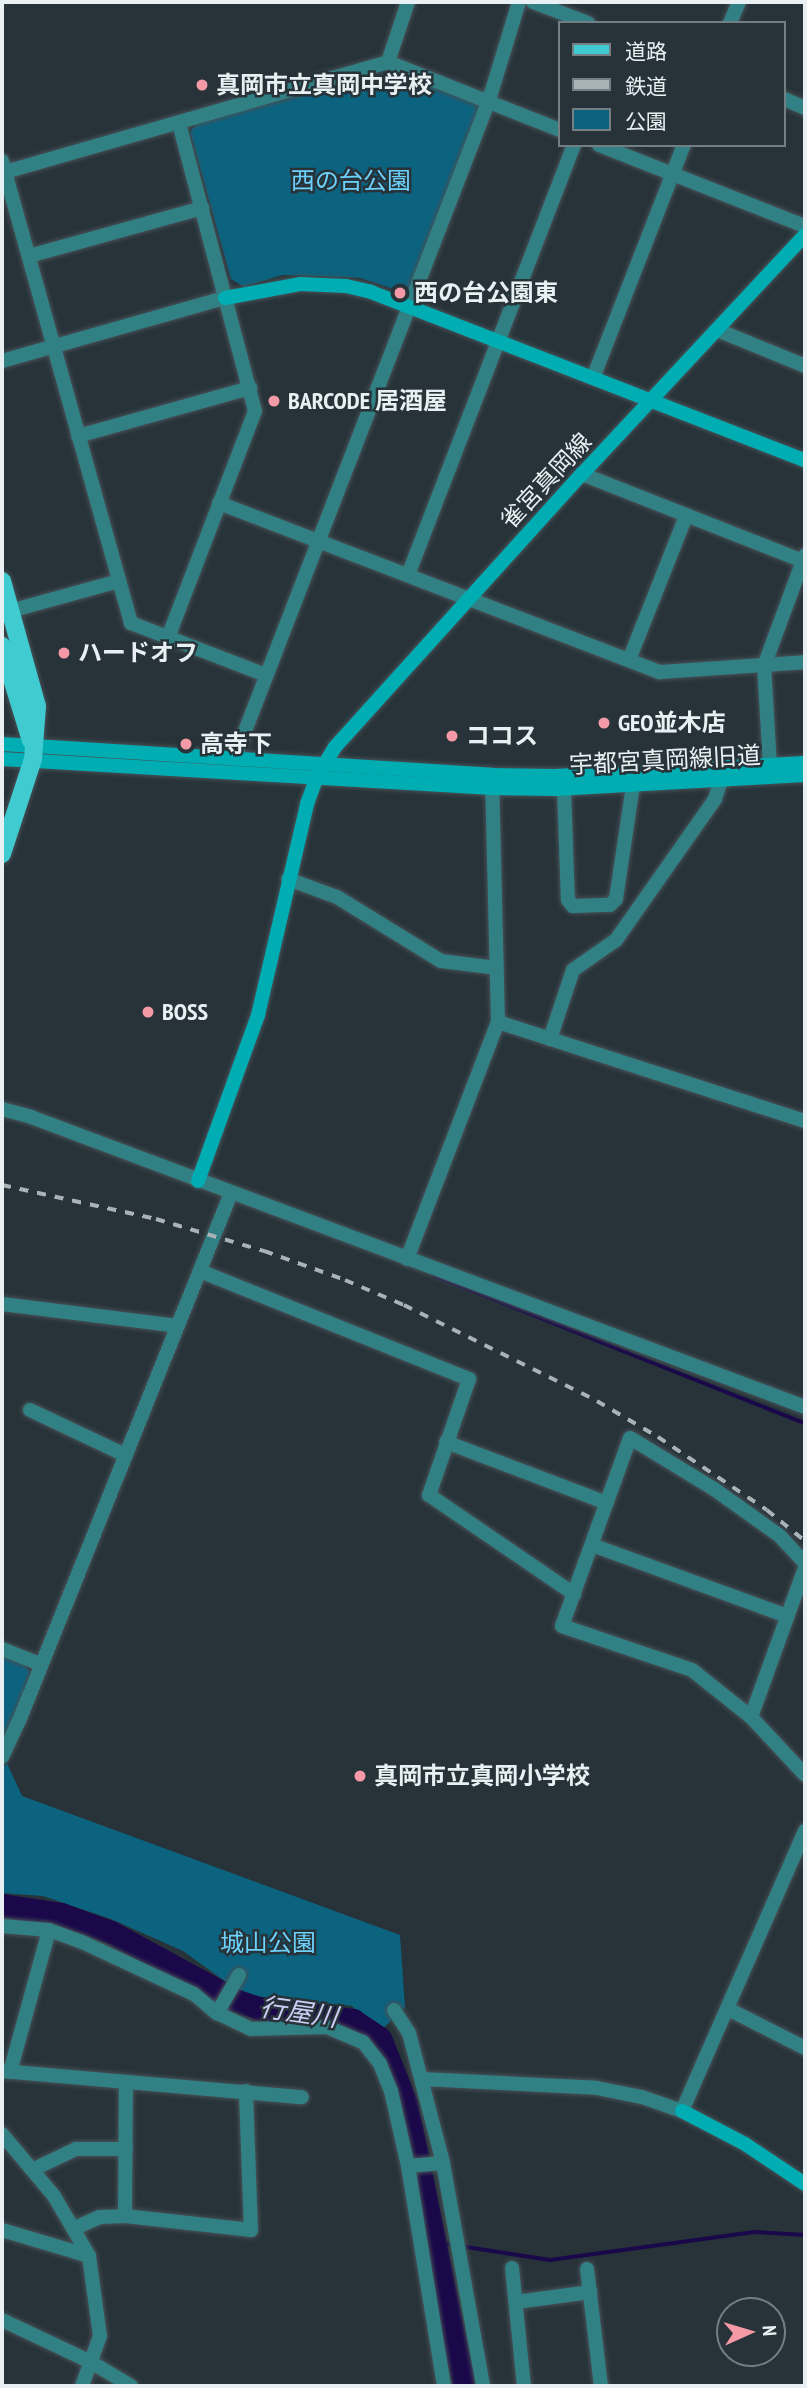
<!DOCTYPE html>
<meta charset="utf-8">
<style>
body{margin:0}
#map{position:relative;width:807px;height:2388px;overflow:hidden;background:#273339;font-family:"PT Sans Narrow","Noto Sans JP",sans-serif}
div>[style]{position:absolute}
.green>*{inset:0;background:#0b6380}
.stream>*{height:3.5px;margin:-1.75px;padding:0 1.75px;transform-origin:1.75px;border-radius:1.75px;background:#1a084a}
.river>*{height:23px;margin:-11.5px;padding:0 11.5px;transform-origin:11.5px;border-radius:11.5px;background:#1a084a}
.roads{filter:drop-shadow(0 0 2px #465157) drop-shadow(0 0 2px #465157)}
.street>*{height:14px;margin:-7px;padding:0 7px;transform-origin:7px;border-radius:7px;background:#318184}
.secondary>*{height:14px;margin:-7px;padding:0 7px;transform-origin:7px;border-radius:7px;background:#00adb3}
.primary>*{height:18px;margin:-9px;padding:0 9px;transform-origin:9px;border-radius:9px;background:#40cbd1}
.rail>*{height:3.5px;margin-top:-1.75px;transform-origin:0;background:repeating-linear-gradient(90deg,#a9b2b6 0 9px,transparent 0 18px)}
.dots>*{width:19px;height:19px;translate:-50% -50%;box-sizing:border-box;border:4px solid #273339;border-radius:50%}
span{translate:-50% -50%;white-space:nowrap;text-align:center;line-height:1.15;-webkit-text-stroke:5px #273339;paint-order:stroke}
.poi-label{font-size:24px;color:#e8f0f3;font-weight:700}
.left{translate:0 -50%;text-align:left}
.park-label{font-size:24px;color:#6cd2fc}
.street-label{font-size:24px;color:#e8f0f3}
.water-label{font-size:26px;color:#cecef7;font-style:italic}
.frame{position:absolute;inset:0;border:4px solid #e8f0f3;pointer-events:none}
.legend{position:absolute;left:558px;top:21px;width:228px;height:126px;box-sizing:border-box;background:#273339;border:2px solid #747f83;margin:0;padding:9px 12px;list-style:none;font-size:21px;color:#e8f0f3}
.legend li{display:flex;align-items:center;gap:14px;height:35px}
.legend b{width:35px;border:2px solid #747f83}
.north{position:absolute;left:716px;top:2297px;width:70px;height:70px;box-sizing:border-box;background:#273339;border:2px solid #747f83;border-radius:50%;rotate:86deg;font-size:19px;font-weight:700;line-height:28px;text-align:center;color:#e8f0f3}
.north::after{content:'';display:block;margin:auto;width:24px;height:32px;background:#f49aa6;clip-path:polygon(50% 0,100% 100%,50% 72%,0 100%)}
</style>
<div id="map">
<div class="green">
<div style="clip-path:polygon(393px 71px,477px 101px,480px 111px,412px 295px,360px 278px,282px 275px,244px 287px,231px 279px,190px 132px,197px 123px)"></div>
<div style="clip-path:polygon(2px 1655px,25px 1664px,30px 1673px,13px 1720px,2px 1738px)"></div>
<div style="clip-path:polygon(7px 1763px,22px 1796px,400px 1935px,405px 2008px,379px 2032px,352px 2006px,263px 1997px,240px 1992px,183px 1951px,111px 1919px,43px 1896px,2px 1893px,2px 1768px)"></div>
</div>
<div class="stream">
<div style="left:435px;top:1276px;width:398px;rotate:21.7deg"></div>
<div style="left:436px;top:2242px;width:17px;rotate:10deg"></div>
<div style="left:460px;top:2246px;width:91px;rotate:8.8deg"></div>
<div style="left:550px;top:2260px;width:206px;rotate:-7.8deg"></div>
<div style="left:754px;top:2232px;width:51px;rotate:3.4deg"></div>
</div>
<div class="river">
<div style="left:2px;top:1905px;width:60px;rotate:8.7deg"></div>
<div style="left:61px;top:1914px;width:53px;rotate:19.8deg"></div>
<div style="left:111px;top:1932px;width:141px;rotate:28.7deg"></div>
<div style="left:235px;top:2000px;width:24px;rotate:19deg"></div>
<div style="left:258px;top:2008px;width:96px;rotate:7.2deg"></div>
<div style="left:353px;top:2020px;width:32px;rotate:34deg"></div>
<div style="left:380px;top:2038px;width:70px;rotate:68.2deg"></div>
<div style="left:406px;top:2103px;width:289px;rotate:78.4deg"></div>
</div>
<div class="roads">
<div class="street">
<div style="left:533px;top:2px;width:59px;rotate:20.9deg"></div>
<div style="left:730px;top:23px;width:23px;rotate:-67deg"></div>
<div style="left:388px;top:62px;width:63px;rotate:-71.6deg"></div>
<div style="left:784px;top:99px;width:23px;rotate:23deg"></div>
<div style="left:599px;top:145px;width:221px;rotate:21.5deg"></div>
<div style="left:2px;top:161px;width:480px;rotate:74.4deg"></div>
<div style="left:131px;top:623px;width:145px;rotate:21.1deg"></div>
<div style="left:5px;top:172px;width:398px;rotate:-16deg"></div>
<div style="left:388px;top:62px;width:185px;rotate:21.6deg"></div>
<div style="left:29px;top:256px;width:180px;rotate:-15.5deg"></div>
<div style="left:717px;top:330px;width:95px;rotate:22.2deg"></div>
<div style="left:2px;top:361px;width:232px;rotate:-15.8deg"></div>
<div style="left:593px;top:378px;width:250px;rotate:-68.7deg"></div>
<div style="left:78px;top:436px;width:179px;rotate:-15.6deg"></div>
<div style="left:582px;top:474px;width:238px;rotate:21.5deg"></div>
<div style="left:219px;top:503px;width:472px;rotate:21deg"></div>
<div style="left:660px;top:672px;width:145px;rotate:-3.9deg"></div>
<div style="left:408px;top:575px;width:461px;rotate:-68.9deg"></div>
<div style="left:10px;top:611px;width:113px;rotate:-15.4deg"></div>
<div style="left:169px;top:635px;width:240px;rotate:-69deg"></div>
<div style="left:255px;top:411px;width:297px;rotate:-104.8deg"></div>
<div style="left:629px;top:660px;width:155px;rotate:-68.4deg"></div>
<div style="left:235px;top:757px;width:704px;rotate:-68.86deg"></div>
<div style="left:489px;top:100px;width:102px;rotate:-73deg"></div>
<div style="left:770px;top:766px;width:100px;rotate:-93.4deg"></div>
<div style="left:764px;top:666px;width:118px;rotate:-69.7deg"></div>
<div style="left:564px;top:788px;width:112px;rotate:88deg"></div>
<div style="left:568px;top:900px;width:8px;rotate:50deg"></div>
<div style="left:573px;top:906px;width:37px;rotate:-2deg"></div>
<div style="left:610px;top:905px;width:8px;rotate:-45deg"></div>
<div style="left:616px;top:899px;width:115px;rotate:-81.5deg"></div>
<div style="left:288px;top:879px;width:52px;rotate:20.2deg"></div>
<div style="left:337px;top:897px;width:122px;rotate:31.6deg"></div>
<div style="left:441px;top:961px;width:56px;rotate:7.1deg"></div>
<div style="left:498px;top:1022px;width:323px;rotate:17.9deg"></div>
<div style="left:550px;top:1039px;width:73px;rotate:-71.6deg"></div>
<div style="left:573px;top:970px;width:52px;rotate:-34.9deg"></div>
<div style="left:616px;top:940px;width:172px;rotate:-54.9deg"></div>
<div style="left:715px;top:799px;width:19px;rotate:-72deg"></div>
<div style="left:2px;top:1109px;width:30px;rotate:15deg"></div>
<div style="left:31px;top:1117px;width:827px;rotate:20.54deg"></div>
<div style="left:407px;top:1259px;width:254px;rotate:-69deg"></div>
<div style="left:498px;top:1022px;width:245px;rotate:-91.4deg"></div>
<div style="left:200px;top:1271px;width:290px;rotate:21.9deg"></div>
<div style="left:469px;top:1379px;width:123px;rotate:109deg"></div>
<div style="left:429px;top:1495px;width:176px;rotate:34.3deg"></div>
<div style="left:2px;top:1304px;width:177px;rotate:7.1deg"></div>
<div style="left:30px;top:1410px;width:105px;rotate:25.3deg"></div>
<div style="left:446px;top:1442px;width:172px;rotate:20.8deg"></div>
<div style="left:592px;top:1545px;width:208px;rotate:20deg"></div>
<div style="left:805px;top:1563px;width:37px;rotate:-133deg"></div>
<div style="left:780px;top:1536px;width:81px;rotate:-144.5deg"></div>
<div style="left:714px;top:1489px;width:98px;rotate:-148.7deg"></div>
<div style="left:630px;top:1438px;width:200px;rotate:109.9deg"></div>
<div style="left:562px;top:1626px;width:137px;rotate:18.7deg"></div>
<div style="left:692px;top:1670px;width:75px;rotate:38.5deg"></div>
<div style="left:751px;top:1717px;width:79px;rotate:47deg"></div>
<div style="left:2px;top:1649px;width:41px;rotate:21.5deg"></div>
<div style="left:751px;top:1717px;width:158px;rotate:-70.1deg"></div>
<div style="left:2px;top:1757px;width:40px;rotate:-65deg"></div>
<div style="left:19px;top:1721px;width:569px;rotate:-68.12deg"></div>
<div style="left:2px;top:1926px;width:47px;rotate:4.9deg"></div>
<div style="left:49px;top:1930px;width:35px;rotate:20deg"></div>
<div style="left:82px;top:1942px;width:123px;rotate:24.9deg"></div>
<div style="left:194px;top:1994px;width:30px;rotate:40deg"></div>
<div style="left:217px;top:2013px;width:38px;rotate:25deg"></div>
<div style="left:251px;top:2029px;width:76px;rotate:-1.5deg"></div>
<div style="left:327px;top:2027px;width:39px;rotate:23deg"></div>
<div style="left:363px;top:2042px;width:28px;rotate:52deg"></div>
<div style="left:380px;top:2064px;width:29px;rotate:68deg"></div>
<div style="left:391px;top:2091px;width:77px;rotate:77.2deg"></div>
<div style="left:408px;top:2166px;width:223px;rotate:80.7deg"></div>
<div style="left:728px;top:2009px;width:86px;rotate:26.9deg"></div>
<div style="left:394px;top:2010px;width:27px;rotate:57deg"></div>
<div style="left:409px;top:2033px;width:134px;rotate:75.3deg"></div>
<div style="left:443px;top:2163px;width:227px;rotate:79.8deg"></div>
<div style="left:217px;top:2013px;width:44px;rotate:-59.9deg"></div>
<div style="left:2px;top:2071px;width:301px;rotate:5deg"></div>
<div style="left:10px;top:2072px;width:147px;rotate:-74.6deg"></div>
<div style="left:422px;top:2079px;width:175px;rotate:2.9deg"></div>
<div style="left:597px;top:2088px;width:46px;rotate:11.3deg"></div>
<div style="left:642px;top:2097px;width:42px;rotate:19.3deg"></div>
<div style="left:682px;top:2111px;width:306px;rotate:-66.3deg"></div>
<div style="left:2px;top:2134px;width:81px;rotate:50deg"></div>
<div style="left:54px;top:2196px;width:69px;rotate:59.7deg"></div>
<div style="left:89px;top:2256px;width:81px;rotate:82.2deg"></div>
<div style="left:100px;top:2336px;width:53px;rotate:109.8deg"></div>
<div style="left:408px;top:2166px;width:35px;rotate:-5deg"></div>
<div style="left:34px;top:2169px;width:47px;rotate:-25.5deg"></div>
<div style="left:76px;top:2149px;width:50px"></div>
<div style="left:125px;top:2216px;width:132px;rotate:-89.6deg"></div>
<div style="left:75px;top:2228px;width:27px;rotate:-24deg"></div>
<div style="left:100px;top:2217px;width:25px;rotate:-2deg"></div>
<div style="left:125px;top:2216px;width:127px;rotate:6.3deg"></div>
<div style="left:251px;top:2230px;width:139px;rotate:-92.1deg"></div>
<div style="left:2px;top:2230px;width:91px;rotate:16.6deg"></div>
<div style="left:512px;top:2268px;width:119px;rotate:84.2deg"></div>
<div style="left:587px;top:2269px;width:118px;rotate:83.2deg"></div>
<div style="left:516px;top:2302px;width:75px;rotate:-7.7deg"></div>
<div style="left:2px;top:2320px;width:98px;rotate:25.3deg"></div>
<div style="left:91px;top:2362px;width:47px;rotate:31deg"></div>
</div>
<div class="secondary">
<div style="left:225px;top:298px;width:76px;rotate:-10.6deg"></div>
<div style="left:300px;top:284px;width:46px;rotate:2.5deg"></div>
<div style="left:346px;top:286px;width:26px;rotate:13deg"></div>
<div style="left:371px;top:292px;width:465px;rotate:21.2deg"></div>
<div style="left:2px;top:744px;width:491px;rotate:3.6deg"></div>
<div style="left:492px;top:775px;width:63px;rotate:0.9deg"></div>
<div style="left:555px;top:776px;width:250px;rotate:-3deg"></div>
<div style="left:2px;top:759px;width:491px;rotate:3.4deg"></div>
<div style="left:492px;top:788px;width:64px;rotate:0.9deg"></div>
<div style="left:556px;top:789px;width:249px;rotate:-3.2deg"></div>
<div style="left:198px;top:1181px;width:177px;rotate:-70.1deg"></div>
<div style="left:258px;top:1015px;width:217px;rotate:-76.9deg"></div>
<div style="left:307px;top:804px;width:30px;rotate:-70deg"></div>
<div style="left:317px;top:776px;width:34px;rotate:-58deg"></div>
<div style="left:335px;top:747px;width:368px;rotate:-47.9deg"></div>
<div style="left:582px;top:474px;width:327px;rotate:-47deg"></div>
<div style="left:682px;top:2111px;width:71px;rotate:27.6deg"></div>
<div style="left:745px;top:2144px;width:72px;rotate:33.7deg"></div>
</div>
<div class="primary">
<div style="left:2px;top:581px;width:130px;rotate:74.4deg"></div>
<div style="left:37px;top:706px;width:53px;rotate:94.3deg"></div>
<div style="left:33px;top:759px;width:100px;rotate:108.1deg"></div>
<div style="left:2px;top:646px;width:99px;rotate:73deg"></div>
</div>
</div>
<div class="rail">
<div style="left:2px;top:1185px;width:158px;rotate:12.4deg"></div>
<div style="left:156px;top:1219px;width:113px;rotate:16.5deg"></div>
<div style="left:264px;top:1251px;width:86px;rotate:19.7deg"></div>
<div style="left:345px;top:1280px;width:64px;rotate:23deg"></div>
<div style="left:404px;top:1305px;width:216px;rotate:26.4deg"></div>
<div style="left:597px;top:1401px;width:71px;rotate:30.5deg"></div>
<div style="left:658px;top:1437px;width:131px;rotate:33.8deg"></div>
<div style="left:767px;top:1510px;width:49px;rotate:39.2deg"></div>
</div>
<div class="dots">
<div style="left:202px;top:85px;background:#f49aa6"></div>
<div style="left:400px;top:293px;background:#f49aa6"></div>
<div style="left:274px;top:401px;background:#f49aa6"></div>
<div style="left:64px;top:653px;background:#f49aa6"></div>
<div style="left:604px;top:723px;background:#f49aa6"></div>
<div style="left:452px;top:736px;background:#f49aa6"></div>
<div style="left:186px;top:744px;background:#f49aa6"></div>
<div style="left:148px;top:1012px;background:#f49aa6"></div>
<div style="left:360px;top:1776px;background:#f49aa6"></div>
</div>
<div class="poi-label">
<span class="left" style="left:216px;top:85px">真岡市立真岡中学校</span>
<span class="left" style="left:414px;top:293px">西の台公園東</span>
<span class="left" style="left:288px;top:401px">BARCODE 居酒屋</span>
<span class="left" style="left:78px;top:653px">ハードオフ</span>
<span class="left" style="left:618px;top:723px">GEO並木店</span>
<span class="left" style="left:466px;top:736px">ココス</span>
<span class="left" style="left:200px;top:744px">高寺下</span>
<span class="left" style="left:162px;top:1012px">BOSS</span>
<span class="left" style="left:374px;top:1776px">真岡市立真岡小学校</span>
</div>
<div class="park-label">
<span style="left:351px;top:181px">西の台公園</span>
<span style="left:268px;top:1943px">城山公園</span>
</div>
<div class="street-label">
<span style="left:546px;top:481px;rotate:-47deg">雀宮真岡線</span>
<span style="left:665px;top:760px;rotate:-3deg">宇都宮真岡線旧道</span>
</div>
<div class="water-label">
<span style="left:299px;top:2012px;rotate:8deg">行屋川</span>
</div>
<div class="frame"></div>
<ul class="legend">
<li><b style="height:9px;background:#40cbd1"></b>道路</li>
<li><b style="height:9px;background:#a9b2b6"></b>鉄道</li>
<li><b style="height:19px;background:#0b6380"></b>公園</li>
</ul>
<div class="north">N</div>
</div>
